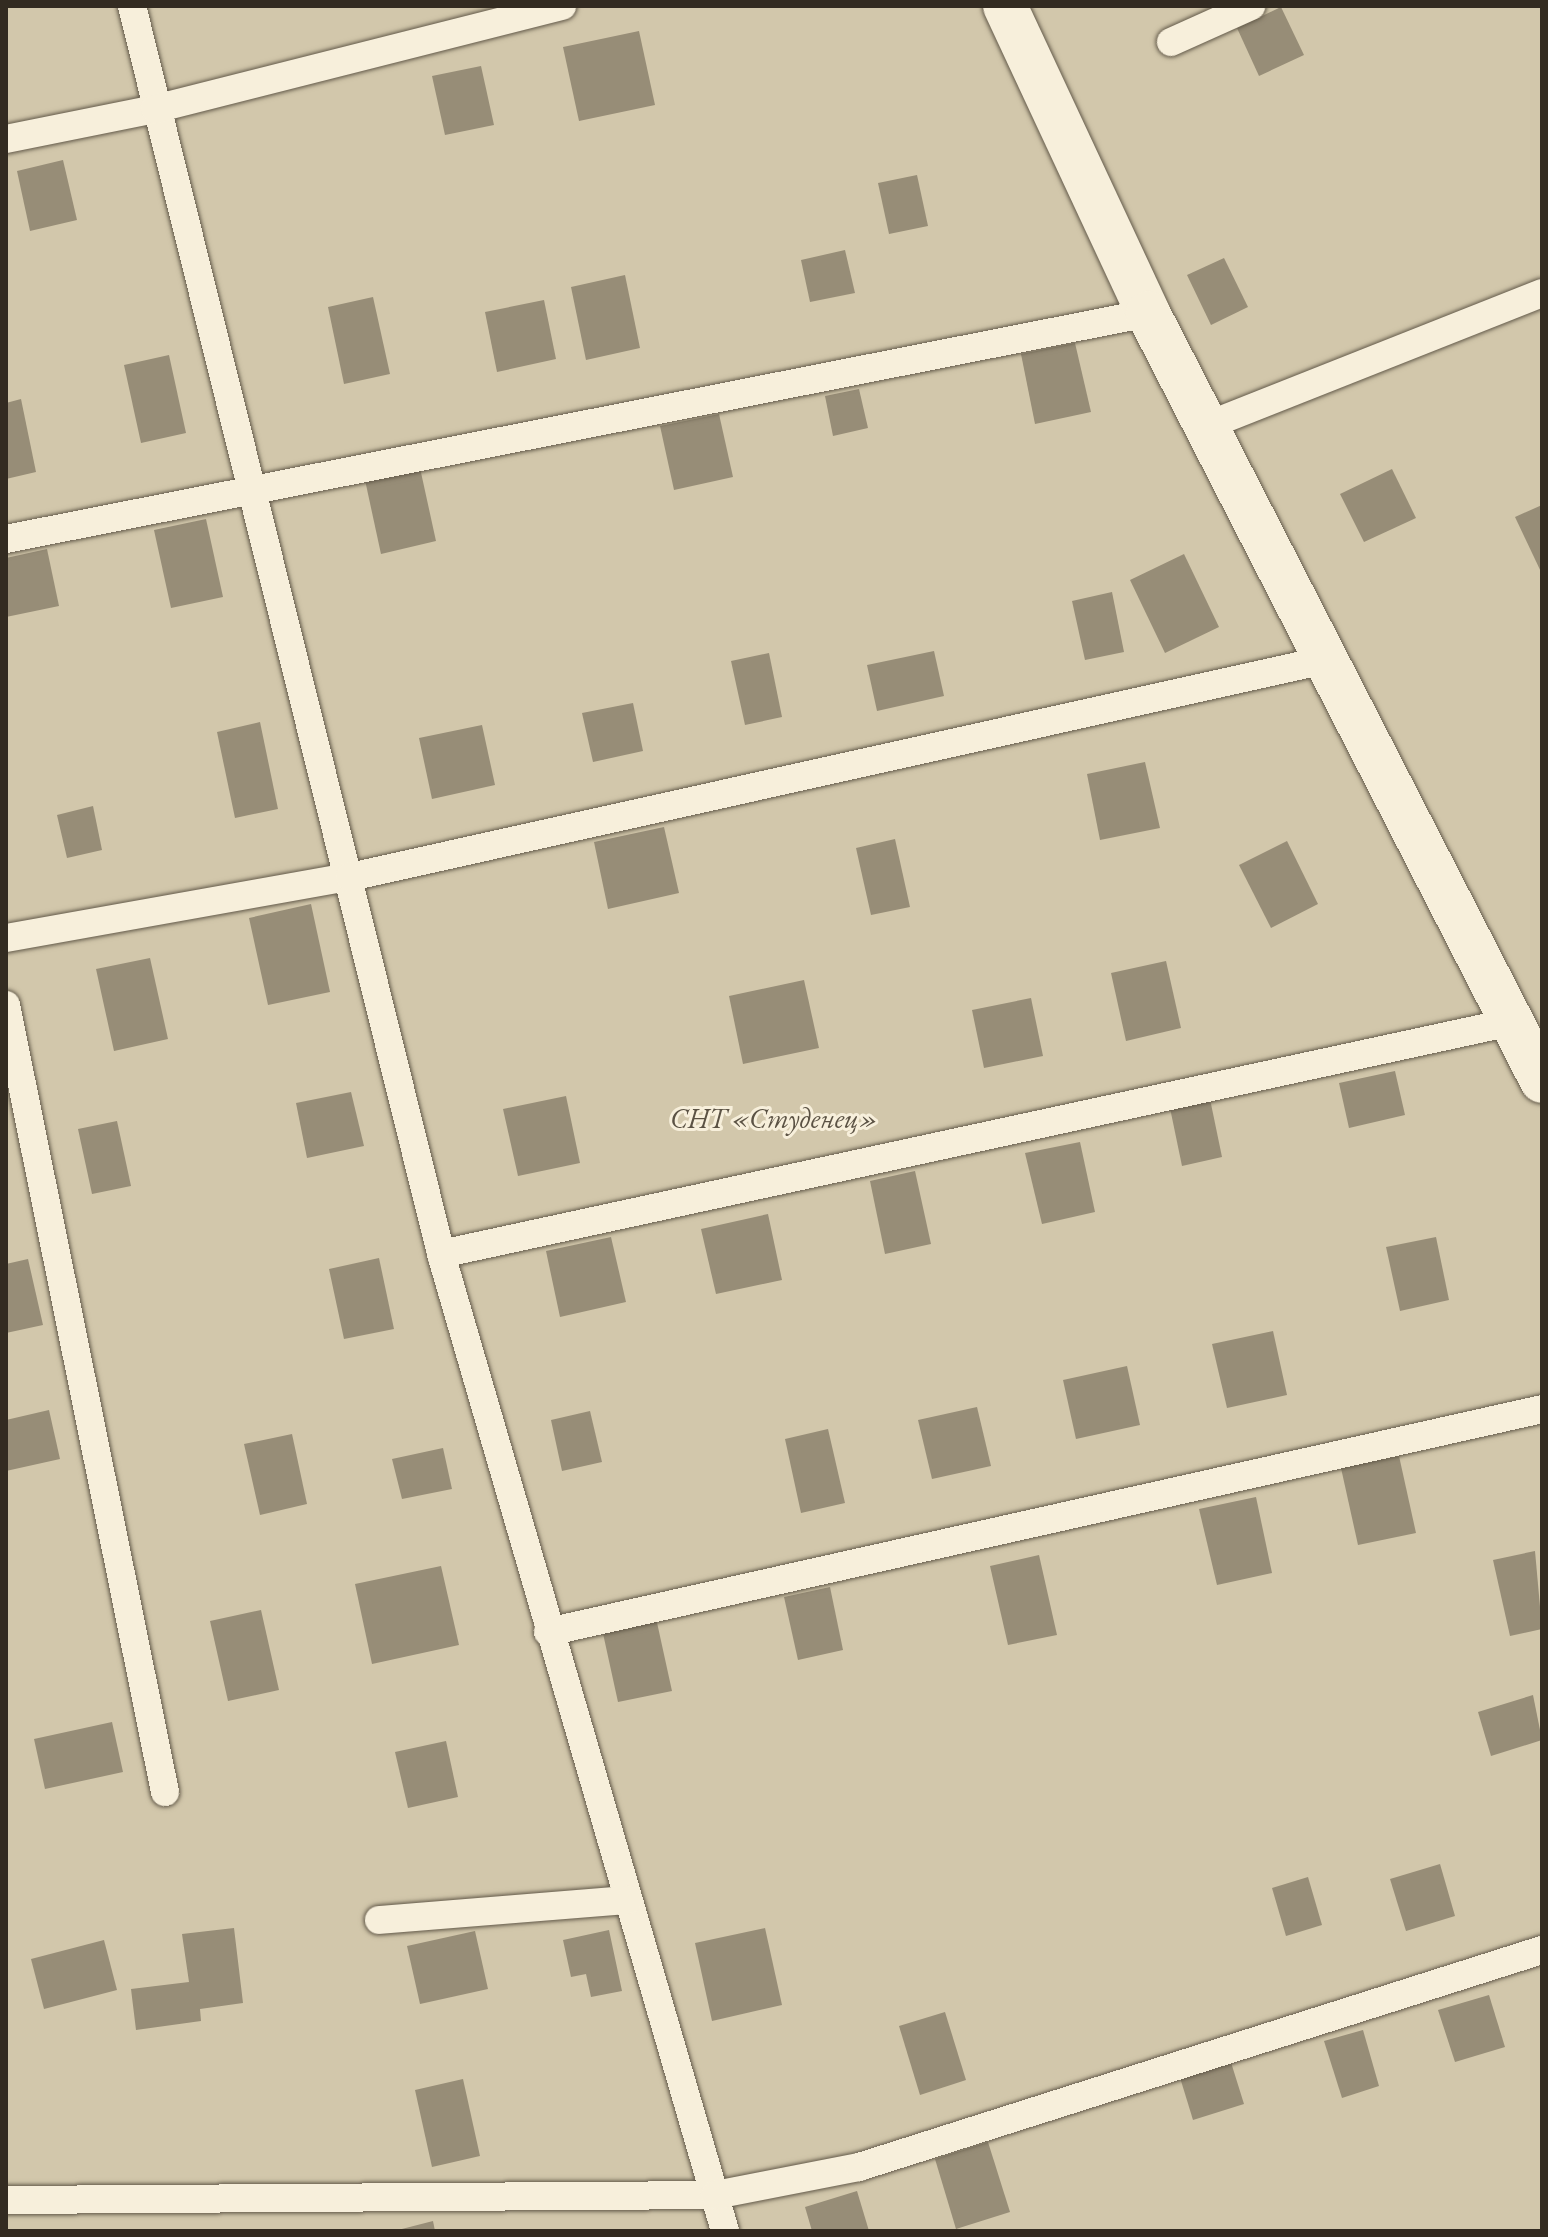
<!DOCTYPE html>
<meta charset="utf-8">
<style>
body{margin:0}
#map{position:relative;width:1548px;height:2237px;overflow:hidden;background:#f3e7c7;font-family:"EB Garamond",serif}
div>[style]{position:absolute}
.green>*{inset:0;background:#d2c7ab}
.building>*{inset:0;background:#978d77}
.roads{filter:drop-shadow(0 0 2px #635a4a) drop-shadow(0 0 2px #635a4a)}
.lane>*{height:28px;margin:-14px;padding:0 14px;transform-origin:14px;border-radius:14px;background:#f7efdb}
.street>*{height:44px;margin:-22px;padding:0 22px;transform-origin:22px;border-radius:22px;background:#f7efdb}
span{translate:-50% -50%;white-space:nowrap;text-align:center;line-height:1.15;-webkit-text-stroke:6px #f7efdb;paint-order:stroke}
.park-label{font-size:28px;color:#5b5244;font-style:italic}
.frame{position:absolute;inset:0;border:8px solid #332b21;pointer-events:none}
</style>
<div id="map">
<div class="green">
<div style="clip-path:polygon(6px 6px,1542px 6px,1542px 2231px,6px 2231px)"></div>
</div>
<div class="building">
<div style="clip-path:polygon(1281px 7px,1304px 55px,1259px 76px,1237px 28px)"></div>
<div style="clip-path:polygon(639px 31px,655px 105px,579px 121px,563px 47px)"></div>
<div style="clip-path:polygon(481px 66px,494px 125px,445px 135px,432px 76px)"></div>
<div style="clip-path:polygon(63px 160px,77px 220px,30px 231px,17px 171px)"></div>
<div style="clip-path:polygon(917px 175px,928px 226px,889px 234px,878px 183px)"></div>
<div style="clip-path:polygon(845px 250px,855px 293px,810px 302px,801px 260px)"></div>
<div style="clip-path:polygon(1224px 258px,1248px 307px,1211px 325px,1187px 275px)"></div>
<div style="clip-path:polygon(625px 275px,640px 348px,586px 360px,571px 287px)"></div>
<div style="clip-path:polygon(373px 297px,390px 374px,344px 384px,328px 307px)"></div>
<div style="clip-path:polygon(544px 300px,556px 359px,497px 372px,485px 312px)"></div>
<div style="clip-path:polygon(1075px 343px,1091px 412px,1035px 424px,1021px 354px)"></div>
<div style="clip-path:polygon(169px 355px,186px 433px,141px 443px,124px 365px)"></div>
<div style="clip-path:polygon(859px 389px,868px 428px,833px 436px,825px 396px)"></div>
<div style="clip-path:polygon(21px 399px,36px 472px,6px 479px,6px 403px)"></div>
<div style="clip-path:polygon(719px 414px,733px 477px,674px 490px,660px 426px)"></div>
<div style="clip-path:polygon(420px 468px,436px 541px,381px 554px,365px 480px)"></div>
<div style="clip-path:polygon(1392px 469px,1416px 518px,1364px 542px,1340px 494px)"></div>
<div style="clip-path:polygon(1542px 505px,1542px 574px,1515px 517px)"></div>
<div style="clip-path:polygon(206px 519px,223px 597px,171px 608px,154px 530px)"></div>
<div style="clip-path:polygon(47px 549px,59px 606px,6px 617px,6px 558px)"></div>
<div style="clip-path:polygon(1184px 554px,1219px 627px,1165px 653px,1130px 580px)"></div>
<div style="clip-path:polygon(1112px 592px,1124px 652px,1085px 660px,1072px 601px)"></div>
<div style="clip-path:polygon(934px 651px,944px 696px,877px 711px,867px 665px)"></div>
<div style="clip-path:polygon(769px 653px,782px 717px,745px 725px,731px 661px)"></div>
<div style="clip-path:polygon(633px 703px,643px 751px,593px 762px,582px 713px)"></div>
<div style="clip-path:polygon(260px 722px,278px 809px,235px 818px,217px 732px)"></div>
<div style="clip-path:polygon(482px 725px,495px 785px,432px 799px,419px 738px)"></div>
<div style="clip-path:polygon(1145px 762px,1160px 828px,1100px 840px,1087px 774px)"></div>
<div style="clip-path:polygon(93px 806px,102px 850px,67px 858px,57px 815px)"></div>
<div style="clip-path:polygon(664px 827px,679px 893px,608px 909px,594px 842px)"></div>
<div style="clip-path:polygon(895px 839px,910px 907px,871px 915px,856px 848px)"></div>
<div style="clip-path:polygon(1287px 841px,1318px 904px,1271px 928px,1239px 865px)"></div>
<div style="clip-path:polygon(311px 904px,330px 992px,268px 1005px,249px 918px)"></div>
<div style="clip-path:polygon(150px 958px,168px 1039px,114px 1051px,96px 969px)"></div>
<div style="clip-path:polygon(1166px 961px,1181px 1028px,1126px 1041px,1111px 973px)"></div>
<div style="clip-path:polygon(804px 980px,819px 1048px,743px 1064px,729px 996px)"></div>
<div style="clip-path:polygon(1031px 998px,1043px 1056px,984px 1068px,972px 1010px)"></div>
<div style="clip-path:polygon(1395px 1071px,1405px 1115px,1349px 1128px,1339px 1083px)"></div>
<div style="clip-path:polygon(351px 1092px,364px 1146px,307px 1158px,296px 1103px)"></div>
<div style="clip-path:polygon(566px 1096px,580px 1163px,518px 1176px,503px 1109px)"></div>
<div style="clip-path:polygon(1210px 1099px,1222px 1157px,1182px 1166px,1170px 1108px)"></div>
<div style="clip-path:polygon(117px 1121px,131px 1186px,92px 1194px,78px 1129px)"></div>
<div style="clip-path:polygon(1080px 1142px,1095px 1212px,1042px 1224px,1025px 1153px)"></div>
<div style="clip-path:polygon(915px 1171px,931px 1244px,885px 1254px,870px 1181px)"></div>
<div style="clip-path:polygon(768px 1214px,782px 1280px,716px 1294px,701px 1229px)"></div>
<div style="clip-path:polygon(611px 1237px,626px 1302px,560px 1317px,546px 1251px)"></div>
<div style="clip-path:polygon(1436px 1237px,1449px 1300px,1400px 1311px,1386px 1247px)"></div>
<div style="clip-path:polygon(379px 1258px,394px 1329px,344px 1339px,329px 1269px)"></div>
<div style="clip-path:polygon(28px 1259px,43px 1325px,6px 1333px,6px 1264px)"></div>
<div style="clip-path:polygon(1273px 1331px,1287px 1395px,1227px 1408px,1212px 1344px)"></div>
<div style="clip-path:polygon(1127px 1366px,1140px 1425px,1076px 1439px,1063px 1380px)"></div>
<div style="clip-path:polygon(977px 1407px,991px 1466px,932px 1479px,918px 1420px)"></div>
<div style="clip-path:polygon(49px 1410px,60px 1459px,6px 1471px,6px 1420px)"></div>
<div style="clip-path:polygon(590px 1411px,602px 1462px,562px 1471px,551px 1420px)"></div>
<div style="clip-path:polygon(828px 1429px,845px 1503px,801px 1513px,785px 1439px)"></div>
<div style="clip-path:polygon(292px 1434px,307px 1504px,260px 1515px,244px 1444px)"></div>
<div style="clip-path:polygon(443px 1448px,452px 1489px,402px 1499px,392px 1459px)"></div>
<div style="clip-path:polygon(1399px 1456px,1416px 1533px,1358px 1545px,1341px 1468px)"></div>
<div style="clip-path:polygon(1256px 1497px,1272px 1573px,1217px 1585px,1199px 1509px)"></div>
<div style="clip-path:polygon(1535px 1551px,1542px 1629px,1510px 1636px,1493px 1560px)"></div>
<div style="clip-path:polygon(1039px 1555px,1057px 1635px,1008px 1645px,990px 1566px)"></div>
<div style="clip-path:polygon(441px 1566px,459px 1645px,372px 1664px,355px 1584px)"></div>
<div style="clip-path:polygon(830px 1587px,843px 1650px,798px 1660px,784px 1597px)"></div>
<div style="clip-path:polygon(261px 1610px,279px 1690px,228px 1701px,210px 1621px)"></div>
<div style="clip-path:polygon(656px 1618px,672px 1691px,618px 1702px,602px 1629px)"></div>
<div style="clip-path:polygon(1533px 1695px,1542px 1740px,1491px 1756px,1478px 1712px)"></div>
<div style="clip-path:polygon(112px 1722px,123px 1772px,45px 1789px,34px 1739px)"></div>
<div style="clip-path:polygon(446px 1741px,458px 1797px,408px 1808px,395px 1752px)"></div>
<div style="clip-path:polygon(1440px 1864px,1455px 1916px,1406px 1931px,1390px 1879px)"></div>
<div style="clip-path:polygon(1308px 1877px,1322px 1925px,1286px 1936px,1272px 1888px)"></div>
<div style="clip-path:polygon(234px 1928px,243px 2003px,200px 2009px,201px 2021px,136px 2030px,131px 1989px,189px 1982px,182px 1934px)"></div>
<div style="clip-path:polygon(765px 1928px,782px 2005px,712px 2021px,695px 1943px)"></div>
<div style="clip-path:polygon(609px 1930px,622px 1991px,591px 1997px,586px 1974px,571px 1977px,563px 1940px)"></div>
<div style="clip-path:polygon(475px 1931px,488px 1989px,420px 2004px,407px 1946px)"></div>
<div style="clip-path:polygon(104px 1940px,117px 1990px,44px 2009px,31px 1959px)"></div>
<div style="clip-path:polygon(1489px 1995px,1505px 2047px,1455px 2062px,1438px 2010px)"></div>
<div style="clip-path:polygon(945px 2012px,966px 2080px,920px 2095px,899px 2026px)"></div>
<div style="clip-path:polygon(1363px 2030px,1379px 2086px,1342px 2098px,1324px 2041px)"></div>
<div style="clip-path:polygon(1229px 2056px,1244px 2104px,1193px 2120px,1178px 2071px)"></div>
<div style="clip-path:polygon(463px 2079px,480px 2156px,432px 2167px,415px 2090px)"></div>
<div style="clip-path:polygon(988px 2142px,1010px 2212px,956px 2229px,935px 2159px)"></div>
<div style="clip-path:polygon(857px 2191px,869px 2231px,812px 2231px,805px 2207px)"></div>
<div style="clip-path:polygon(433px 2221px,435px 2231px,398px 2231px,398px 2230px)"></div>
</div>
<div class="roads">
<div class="lane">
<div style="left:132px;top:6px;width:1286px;rotate:76.09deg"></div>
<div style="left:441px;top:1254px;width:1017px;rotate:73.79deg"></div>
<div style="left:1171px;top:42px;width:88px;rotate:-24.2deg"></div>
<div style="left:6px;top:139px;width:152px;rotate:-11.4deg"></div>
<div style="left:155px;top:109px;width:420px;rotate:-14.2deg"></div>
<div style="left:1206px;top:426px;width:361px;rotate:-21.6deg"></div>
<div style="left:6px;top:539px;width:1164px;rotate:-11.19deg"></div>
<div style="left:6px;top:938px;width:349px;rotate:-10.1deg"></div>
<div style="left:350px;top:877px;width:999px;rotate:-12.55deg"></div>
<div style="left:6px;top:1005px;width:803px;rotate:78.58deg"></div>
<div style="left:441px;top:1254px;width:1095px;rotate:-12.23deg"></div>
<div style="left:548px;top:1632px;width:1019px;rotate:-12.64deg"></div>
<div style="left:379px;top:1920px;width:250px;rotate:-4.6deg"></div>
<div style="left:6px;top:2200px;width:709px;rotate:-0.4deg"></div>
<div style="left:715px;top:2195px;width:147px;rotate:-11deg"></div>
<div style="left:859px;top:2167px;width:717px;rotate:-17.63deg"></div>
</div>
<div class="street">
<div style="left:1005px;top:6px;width:339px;rotate:65deg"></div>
<div style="left:1148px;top:313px;width:863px;rotate:62.84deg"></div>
</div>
</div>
<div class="park-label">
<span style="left:774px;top:1118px">СНТ «Студенец»</span>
</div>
<div class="frame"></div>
</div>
